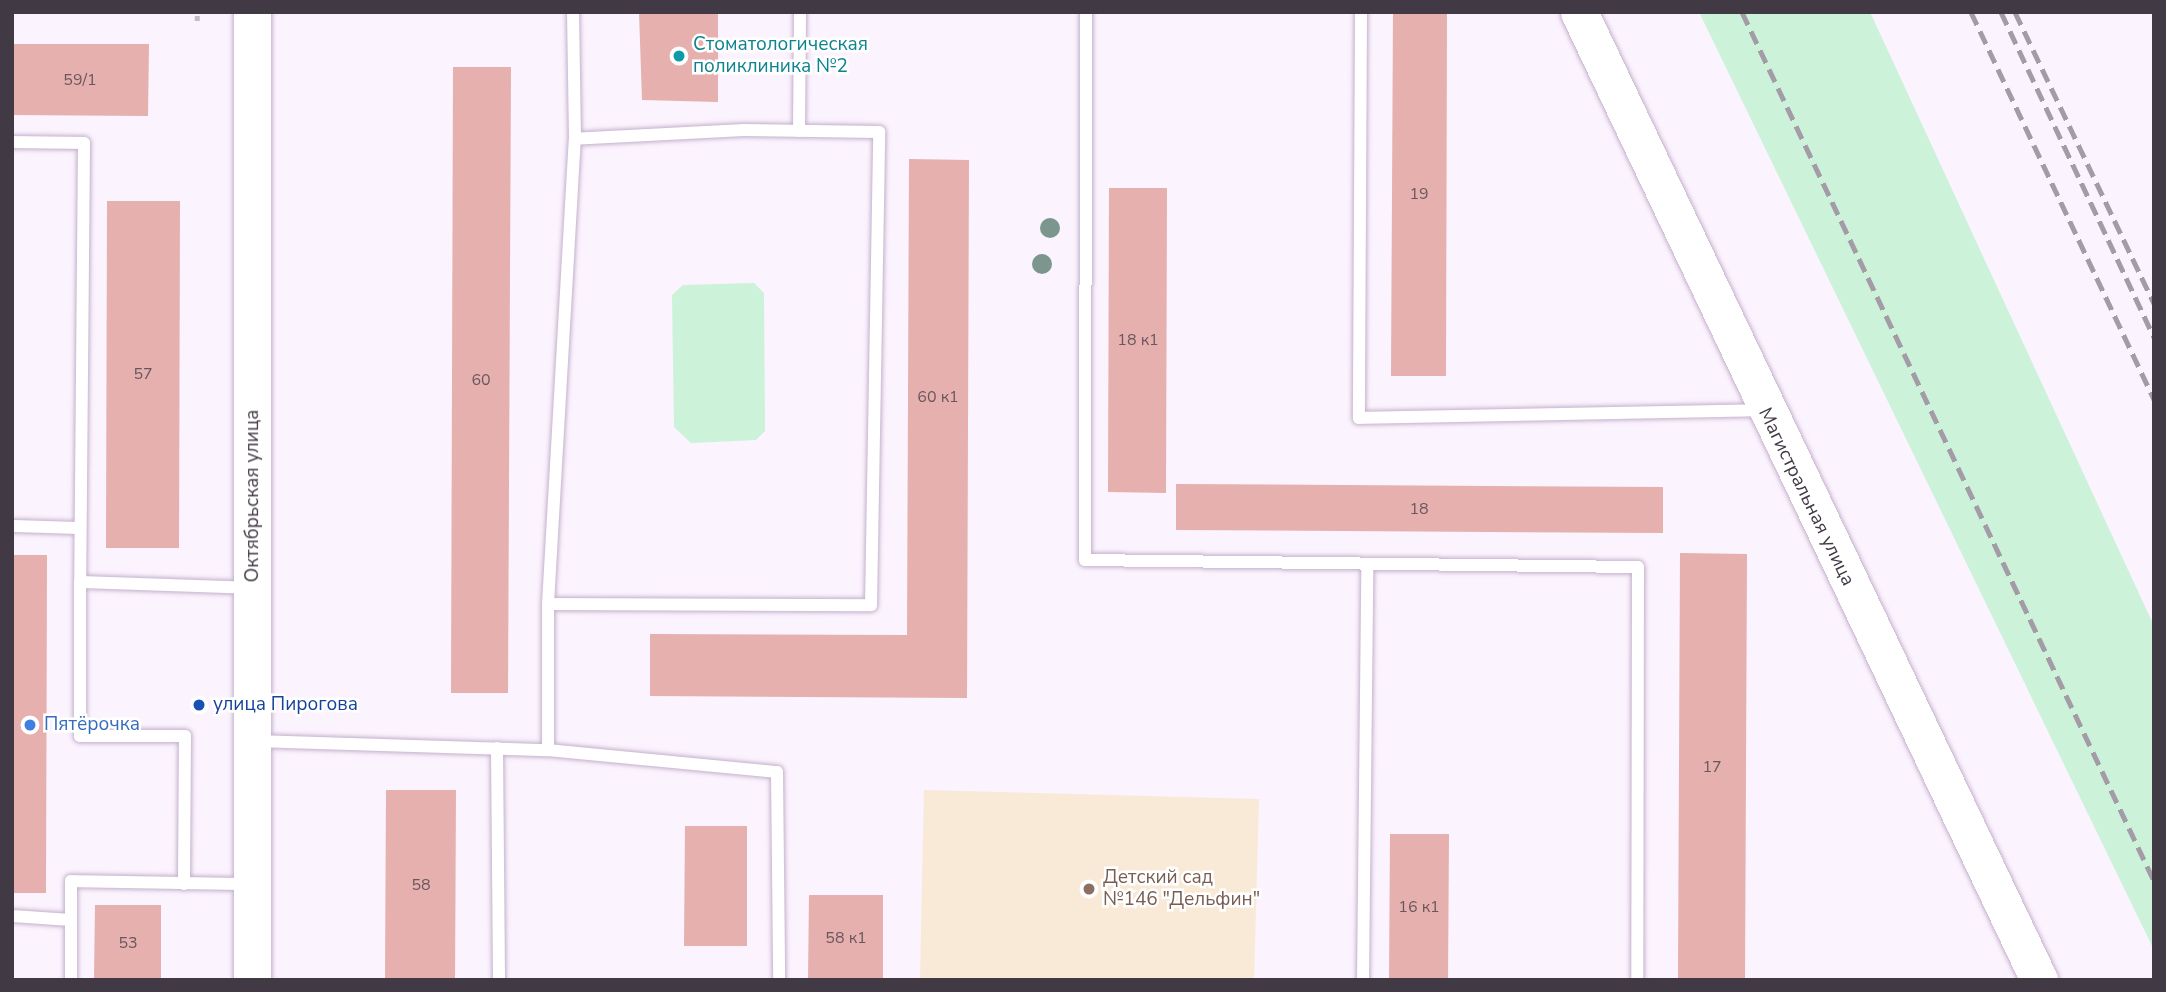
<!DOCTYPE html>
<meta charset="utf-8">
<style>
body{margin:0}
#map{position:relative;width:2166px;height:992px;overflow:hidden;background:#fbf3fe;font-family:"Nunito Sans",sans-serif}
div>[style]{position:absolute}
.education>*{inset:0;background:#f8ead7}
.green>*{inset:0;background:#ccf2da}
.building>*{inset:0;background:#e5b0ad}
.path>*{height:4.5px;margin-top:-2.25px;transform-origin:0;background:repeating-linear-gradient(90deg,#c3bbc6 0 5px,transparent 0 8.5px)}
.roads{filter:drop-shadow(0 0 2px #c4b1cb) drop-shadow(0 0 2px #c4b1cb)}
.lane>*{height:12px;margin:-6px;padding:0 6px;transform-origin:6px;border-radius:6px;background:#fff}
.secondary>*{height:37px;margin:-18.5px;padding:0 18.5px;transform-origin:18.5px;border-radius:18.5px;background:#fff}
.rail>*{height:5px;margin-top:-2.5px;transform-origin:0;background:repeating-linear-gradient(90deg,#a39ba6 0 14px,transparent 0 21px)}
.trees>*{width:20px;height:20px;margin:-10px;border-radius:50%;background:#7c968d}
.dots>*{width:19px;height:19px;translate:-50% -50%;box-sizing:border-box;border:4px solid #fff;border-radius:50%}
span{translate:-50% -50%;white-space:nowrap;text-align:center;line-height:1.15;-webkit-text-stroke:5px #fff;paint-order:stroke}
.number-label{font-size:16px;color:#6a575e}
.number-label span{-webkit-text-stroke-width:0}
.culture-label{font-size:19px;color:#0d838f}
.left{translate:0 -50%;text-align:left}
.street-label{font-size:19px;color:#413944}
.transit-label{font-size:19px;color:#164399}
.shop-label{font-size:19px;color:#366cbe}
.education-label{font-size:19px;color:#785e54}
.frame{position:absolute;inset:0;border:14px solid #413944;pointer-events:none}
</style>
<div id="map">
<div class="education">
<div style="clip-path:polygon(924px 790px,1259px 799px,1254px 980px,920px 980px)"></div>
</div>
<div class="green">
<div style="clip-path:polygon(1699px 12px,1870px 12px,2154px 626px,2154px 950px)"></div>
<div style="clip-path:polygon(754px 283px,764px 293px,765px 431px,756px 440px,691px 443px,674px 427px,672px 295px,683px 285px)"></div>
</div>
<div class="building">
<div style="clip-path:polygon(639px 12px,718px 12px,718px 102px,642px 100px)"></div>
<div style="clip-path:polygon(1393px 12px,1447px 12px,1446px 376px,1391px 376px)"></div>
<div style="clip-path:polygon(12px 44px,149px 44px,148px 116px,12px 115px)"></div>
<div style="clip-path:polygon(453px 67px,511px 67px,508px 693px,451px 693px)"></div>
<div style="clip-path:polygon(909px 159px,969px 160px,967px 698px,650px 696px,650px 634px,907px 635px)"></div>
<div style="clip-path:polygon(1109px 188px,1167px 188px,1166px 493px,1108px 492px)"></div>
<div style="clip-path:polygon(107px 201px,180px 201px,179px 548px,106px 548px)"></div>
<div style="clip-path:polygon(1176px 484px,1663px 487px,1663px 533px,1176px 530px)"></div>
<div style="clip-path:polygon(1680px 553px,1747px 554px,1745px 980px,1678px 980px)"></div>
<div style="clip-path:polygon(12px 555px,47px 555px,46px 893px,12px 893px)"></div>
<div style="clip-path:polygon(386px 790px,456px 790px,455px 980px,385px 980px)"></div>
<div style="clip-path:polygon(685px 826px,747px 826px,747px 946px,684px 946px)"></div>
<div style="clip-path:polygon(1390px 834px,1449px 834px,1448px 980px,1389px 980px)"></div>
<div style="clip-path:polygon(809px 895px,883px 895px,883px 980px,808px 980px)"></div>
<div style="clip-path:polygon(95px 905px,161px 905px,161px 980px,94px 980px)"></div>
</div>
<div class="path">
<div style="left:197px;top:21px;width:9px;rotate:-90deg"></div>
</div>
<div class="roads">
<div class="lane">
<div style="left:1086px;top:12px;width:548px;rotate:90.1deg"></div>
<div style="left:1085px;top:560px;width:553px;rotate:0.73deg"></div>
<div style="left:1638px;top:567px;width:413px;rotate:90.1deg"></div>
<div style="left:1361px;top:12px;width:406px;rotate:90.3deg"></div>
<div style="left:1359px;top:418px;width:406px;rotate:-1.1deg"></div>
<div style="left:799px;top:131px;width:119px;rotate:-89.5deg"></div>
<div style="left:12px;top:142px;width:72px;rotate:0.8deg"></div>
<div style="left:84px;top:143px;width:439px;rotate:90.5deg"></div>
<div style="left:80px;top:582px;width:169px;rotate:2deg"></div>
<div style="left:12px;top:526px;width:68px;rotate:1.7deg"></div>
<div style="left:80px;top:582px;width:154px;rotate:90deg"></div>
<div style="left:80px;top:736px;width:105px"></div>
<div style="left:185px;top:736px;width:148px;rotate:90.4deg"></div>
<div style="left:548px;top:604px;width:323px;rotate:0.2deg"></div>
<div style="left:871px;top:605px;width:473px;rotate:-89deg"></div>
<div style="left:879px;top:132px;width:135px;rotate:-179.2deg"></div>
<div style="left:744px;top:130px;width:169px;rotate:177deg"></div>
<div style="left:255px;top:741px;width:293px;rotate:1.8deg"></div>
<div style="left:548px;top:750px;width:146px;rotate:-90deg"></div>
<div style="left:548px;top:604px;width:466px;rotate:-86.7deg"></div>
<div style="left:575px;top:139px;width:127px;rotate:-90.9deg"></div>
<div style="left:497px;top:748px;width:232px;rotate:89.5deg"></div>
<div style="left:548px;top:750px;width:230px;rotate:5.5deg"></div>
<div style="left:777px;top:772px;width:208px;rotate:89.4deg"></div>
<div style="left:12px;top:916px;width:59px;rotate:3.9deg"></div>
<div style="left:71px;top:980px;width:99px;rotate:-90deg"></div>
<div style="left:71px;top:881px;width:178px;rotate:1deg"></div>
<div style="left:1363px;top:980px;width:416px;rotate:-89.4deg"></div>
</div>
<div class="secondary">
<div style="left:1579px;top:12px;width:1072px;rotate:64.58deg"></div>
<div style="left:252px;top:980px;width:968px;rotate:-90deg"></div>
</div>
</div>
<div class="rail">
<div style="left:1742px;top:12px;width:962px;rotate:64.63deg"></div>
<div style="left:1971px;top:12px;width:429px;rotate:64.7deg"></div>
<div style="left:2001px;top:12px;width:359px;rotate:64.8deg"></div>
<div style="left:2015px;top:12px;width:323px;rotate:64.5deg"></div>
</div>
<div class="trees">
<div style="left:1050px;top:228px"></div>
<div style="left:1042px;top:264px"></div>
</div>
<div class="dots">
<div style="left:679px;top:56px;background:#0f9aa8"></div>
<div style="left:199px;top:705px;background:#1a4fb4"></div>
<div style="left:30px;top:725px;background:#3f7fe0"></div>
<div style="left:1089px;top:889px;background:#8d6e63"></div>
</div>
<div class="number-label">
<span style="left:80px;top:80px">59/1</span>
<span style="left:1419px;top:194px">19</span>
<span style="left:1138px;top:340px">18 к1</span>
<span style="left:143px;top:374px">57</span>
<span style="left:481px;top:380px">60</span>
<span style="left:938px;top:397px">60 к1</span>
<span style="left:1419px;top:509px">18</span>
<span style="left:1712px;top:767px">17</span>
<span style="left:421px;top:885px">58</span>
<span style="left:1419px;top:907px">16 к1</span>
<span style="left:846px;top:938px">58 к1</span>
<span style="left:128px;top:943px">53</span>
</div>
<div class="culture-label">
<span class="left" style="left:693px;top:56px">Стоматологическая<br>поликлиника №2</span>
</div>
<div class="street-label">
<span style="left:253px;top:496px;rotate:-90deg">Октябрьская улица</span>
<span style="left:1806px;top:497px;rotate:64deg">Магистральная улица</span>
</div>
<div class="transit-label">
<span class="left" style="left:213px;top:705px">улица Пирогова</span>
</div>
<div class="shop-label">
<span class="left" style="left:44px;top:725px">Пятёрочка</span>
</div>
<div class="education-label">
<span class="left" style="left:1103px;top:889px">Детский сад<br>№146 "Дельфин"</span>
</div>
<div class="frame"></div>
</div>
